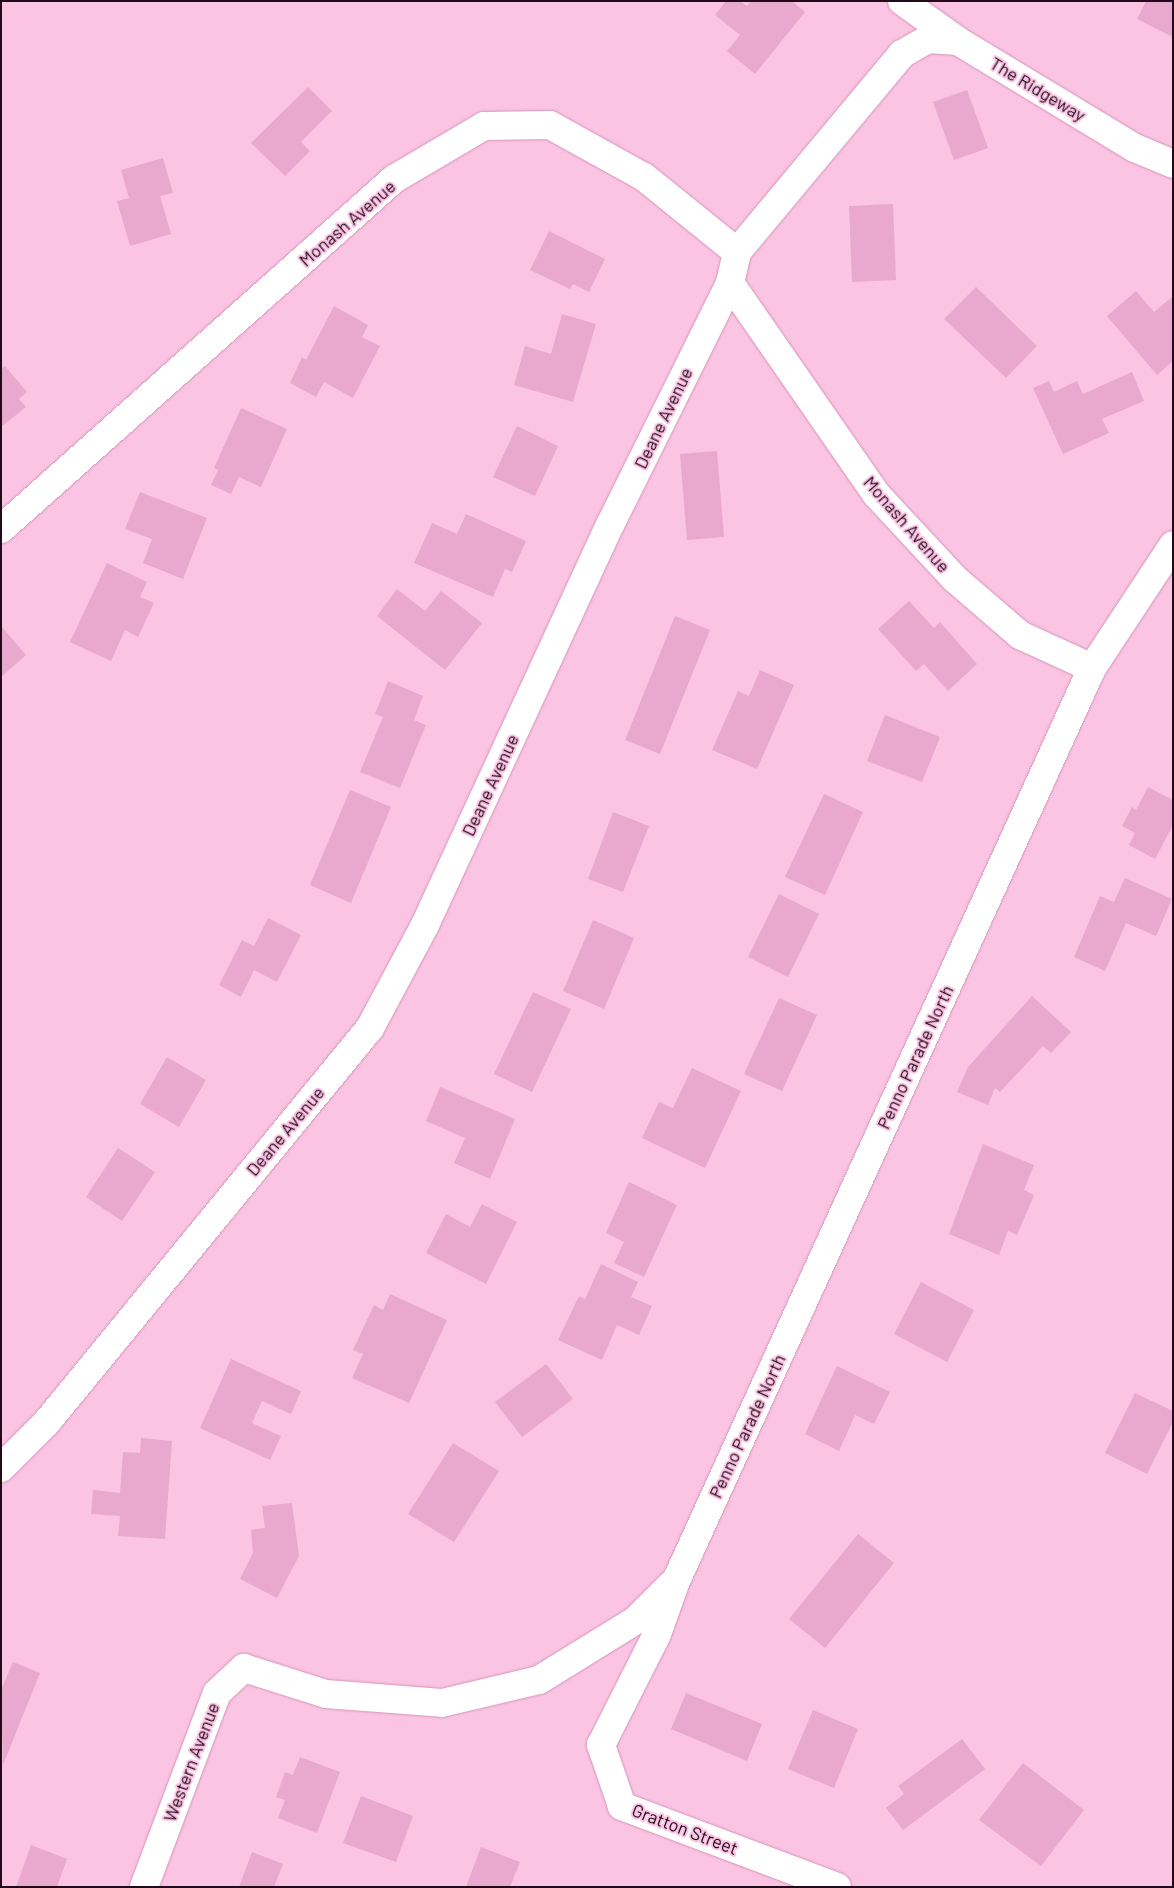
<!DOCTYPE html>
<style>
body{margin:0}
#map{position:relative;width:1174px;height:1888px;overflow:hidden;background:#fbc4e3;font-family:Barlow,sans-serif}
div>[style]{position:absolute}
.building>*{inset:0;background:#e9a8ce}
.roads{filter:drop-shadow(0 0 1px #d594ba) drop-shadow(0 0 1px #d594ba)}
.street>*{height:28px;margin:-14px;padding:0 14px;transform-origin:14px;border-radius:14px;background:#fff}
span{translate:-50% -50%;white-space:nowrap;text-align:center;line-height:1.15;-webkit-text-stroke:4px #fbc4e3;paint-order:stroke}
.street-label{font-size:18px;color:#210a19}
.frame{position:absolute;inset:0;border:2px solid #210a19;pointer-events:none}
</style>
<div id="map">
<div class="building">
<div style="clip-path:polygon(726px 1px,740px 1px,747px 6px,751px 1px,792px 1px,805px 12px,755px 74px,727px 51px,740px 35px,715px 15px)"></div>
<div style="clip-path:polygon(1146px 1px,1173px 1px,1173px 37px,1137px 19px)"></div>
<div style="clip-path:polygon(308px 87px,332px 111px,301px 142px,310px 151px,285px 176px,251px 143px)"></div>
<div style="clip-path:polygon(967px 90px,988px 148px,954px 160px,933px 102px)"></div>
<div style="clip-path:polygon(163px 158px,173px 193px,160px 196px,171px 234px,130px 246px,117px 201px,129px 198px,121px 170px)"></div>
<div style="clip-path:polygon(893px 204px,896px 280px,852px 282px,849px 206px)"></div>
<div style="clip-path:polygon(549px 231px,605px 259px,589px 292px,573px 284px,570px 289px,530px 270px)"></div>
<div style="clip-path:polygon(976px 287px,1037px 346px,1006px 378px,944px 319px)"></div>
<div style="clip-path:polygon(1136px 291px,1154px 312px,1173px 296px,1173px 361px,1157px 375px,1107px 316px)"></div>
<div style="clip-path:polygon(334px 306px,368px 325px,362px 337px,380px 346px,353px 398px,324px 382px,316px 397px,290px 383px,302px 357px,306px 360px)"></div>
<div style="clip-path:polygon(562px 314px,596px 324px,573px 402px,514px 385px,525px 346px,551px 354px)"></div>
<div style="clip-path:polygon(5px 366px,27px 392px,19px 399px,26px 407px,1px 427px,1px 369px)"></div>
<div style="clip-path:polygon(1132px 372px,1144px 401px,1102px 419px,1109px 433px,1063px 454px,1033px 388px,1049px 381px,1054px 392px,1077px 381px,1083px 394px)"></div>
<div style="clip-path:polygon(241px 408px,287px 429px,261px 487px,239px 477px,231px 494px,211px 485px,218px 470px,214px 468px)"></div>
<div style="clip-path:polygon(517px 426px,558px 446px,535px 496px,493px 477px)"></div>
<div style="clip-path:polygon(717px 451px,724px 537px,687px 540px,680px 454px)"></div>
<div style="clip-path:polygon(140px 492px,207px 518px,183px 579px,143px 563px,152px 539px,125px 529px)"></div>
<div style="clip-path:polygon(466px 514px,526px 541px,512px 572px,505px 569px,493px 597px,414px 563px,432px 523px,457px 534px)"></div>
<div style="clip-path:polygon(107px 563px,147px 582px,140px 597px,154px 603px,138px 637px,125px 630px,111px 661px,70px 642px)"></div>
<div style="clip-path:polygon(397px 589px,425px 611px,441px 591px,482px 623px,445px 670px,377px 616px)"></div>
<div style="clip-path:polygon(909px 601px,934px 628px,940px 622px,977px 664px,948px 691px,924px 664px,916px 671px,878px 629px)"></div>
<div style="clip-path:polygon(675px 616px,710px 630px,660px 754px,625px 740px)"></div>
<div style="clip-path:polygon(1px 626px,26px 655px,1px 677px)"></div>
<div style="clip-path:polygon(760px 670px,794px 685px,757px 769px,712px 750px,738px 691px,749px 696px)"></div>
<div style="clip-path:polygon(388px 681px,423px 696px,414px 720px,426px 725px,400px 788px,360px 772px,383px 717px,375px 714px)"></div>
<div style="clip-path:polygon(885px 715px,940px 737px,922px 782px,867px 761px)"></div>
<div style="clip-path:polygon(1148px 787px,1173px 800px,1173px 825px,1155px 859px,1129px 845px,1135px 833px,1122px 826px,1132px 807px,1136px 810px)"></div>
<div style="clip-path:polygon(350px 790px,391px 807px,351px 903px,310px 885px)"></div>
<div style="clip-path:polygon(824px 794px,863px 812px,825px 895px,785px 877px)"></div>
<div style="clip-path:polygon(613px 812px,649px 826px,623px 892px,588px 879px)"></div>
<div style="clip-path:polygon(1125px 878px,1172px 899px,1156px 936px,1126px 923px,1105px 971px,1074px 957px,1100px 896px,1114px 902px)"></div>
<div style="clip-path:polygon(779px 894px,819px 914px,788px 977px,748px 957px)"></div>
<div style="clip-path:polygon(268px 918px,301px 935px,277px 982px,254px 970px,241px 997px,219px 985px,242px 940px,254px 946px)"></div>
<div style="clip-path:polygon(593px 920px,634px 938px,604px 1009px,563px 991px)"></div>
<div style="clip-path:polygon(533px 992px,571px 1009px,532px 1092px,494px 1074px)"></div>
<div style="clip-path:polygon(1032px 996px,1071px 1032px,1051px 1053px,1043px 1046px,1000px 1092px,995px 1088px,988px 1105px,957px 1092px,968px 1067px)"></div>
<div style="clip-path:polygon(779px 998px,817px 1015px,782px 1091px,744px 1074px)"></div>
<div style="clip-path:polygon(167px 1057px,206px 1080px,179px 1127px,140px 1104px)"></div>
<div style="clip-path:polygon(692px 1068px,741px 1091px,705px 1168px,642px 1138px,659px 1102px,673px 1108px)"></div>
<div style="clip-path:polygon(440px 1087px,515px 1119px,490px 1179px,454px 1163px,465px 1138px,426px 1121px)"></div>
<div style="clip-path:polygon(983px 1144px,1034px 1165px,1024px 1190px,1034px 1195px,1017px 1235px,1008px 1231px,999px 1255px,949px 1234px)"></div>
<div style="clip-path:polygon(118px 1148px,155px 1172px,122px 1221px,86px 1197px)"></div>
<div style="clip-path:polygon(629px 1182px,677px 1205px,644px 1277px,614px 1263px,624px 1242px,606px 1233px)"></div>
<div style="clip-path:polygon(482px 1204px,517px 1222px,486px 1284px,426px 1253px,446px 1214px,470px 1227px)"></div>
<div style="clip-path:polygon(601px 1264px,638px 1282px,631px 1297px,652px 1306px,639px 1335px,617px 1325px,602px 1360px,558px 1340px,579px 1296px,585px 1299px)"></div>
<div style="clip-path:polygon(921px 1282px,974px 1310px,947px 1362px,894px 1334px)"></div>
<div style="clip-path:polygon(390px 1294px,447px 1320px,409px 1403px,352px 1378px,363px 1354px,353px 1350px,374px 1305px,383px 1310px)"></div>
<div style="clip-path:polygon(231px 1359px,301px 1391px,291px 1414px,262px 1401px,252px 1423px,281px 1436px,270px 1460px,200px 1428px)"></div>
<div style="clip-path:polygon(546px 1364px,573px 1399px,522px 1437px,495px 1402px)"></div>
<div style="clip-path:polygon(837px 1366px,890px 1392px,874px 1424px,855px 1415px,839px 1451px,805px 1434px)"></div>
<div style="clip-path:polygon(1135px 1393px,1173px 1411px,1173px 1422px,1147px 1474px,1105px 1453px)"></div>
<div style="clip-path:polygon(141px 1438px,172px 1441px,165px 1539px,118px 1536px,120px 1516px,91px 1514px,93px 1490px,120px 1493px,123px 1452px,140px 1453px)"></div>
<div style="clip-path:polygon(453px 1443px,499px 1471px,454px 1542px,408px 1514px)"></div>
<div style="clip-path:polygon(292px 1503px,299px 1556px,277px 1598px,240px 1579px,253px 1553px,251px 1530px,265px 1528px,262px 1506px)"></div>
<div style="clip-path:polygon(858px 1534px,894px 1563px,825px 1648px,789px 1619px)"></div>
<div style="clip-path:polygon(13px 1662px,40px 1673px,3px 1765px,1px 1690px)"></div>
<div style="clip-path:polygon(686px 1693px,762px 1724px,747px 1761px,671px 1729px)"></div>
<div style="clip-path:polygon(813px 1710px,858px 1729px,834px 1788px,788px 1769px)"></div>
<div style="clip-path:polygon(962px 1739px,985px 1769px,903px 1830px,886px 1808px,904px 1794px,898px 1786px)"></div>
<div style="clip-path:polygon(300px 1757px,340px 1772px,317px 1833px,278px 1818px,285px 1800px,276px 1797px,285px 1772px,293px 1775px)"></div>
<div style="clip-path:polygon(1023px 1763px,1084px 1810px,1041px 1866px,979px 1820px)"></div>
<div style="clip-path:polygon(361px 1796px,413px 1816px,396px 1862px,343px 1843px)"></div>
<div style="clip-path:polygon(31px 1845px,67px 1859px,57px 1887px,16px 1887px)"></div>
<div style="clip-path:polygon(481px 1847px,520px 1862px,510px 1887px,466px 1887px)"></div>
<div style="clip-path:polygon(252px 1852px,283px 1864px,274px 1887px,239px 1887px)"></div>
</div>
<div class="roads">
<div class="street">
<div style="left:902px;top:1px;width:69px;rotate:35.5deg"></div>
<div style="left:730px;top:283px;width:257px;rotate:55.3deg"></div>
<div style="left:876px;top:494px;width:116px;rotate:47.1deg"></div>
<div style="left:955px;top:579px;width:86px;rotate:40.7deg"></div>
<div style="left:1020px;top:635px;width:79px;rotate:24.6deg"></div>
<div style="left:1px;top:529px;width:526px;rotate:-41.69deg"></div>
<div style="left:394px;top:179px;width:104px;rotate:-30.5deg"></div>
<div style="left:484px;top:126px;width:66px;rotate:-0.9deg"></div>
<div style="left:550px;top:125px;width:107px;rotate:29deg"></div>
<div style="left:644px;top:177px;width:119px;rotate:38.9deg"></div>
<div style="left:1px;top:1468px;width:65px;rotate:-45deg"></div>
<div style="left:47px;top:1422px;width:509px;rotate:-50.66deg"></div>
<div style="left:370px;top:1028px;width:117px;rotate:-61.9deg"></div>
<div style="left:425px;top:925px;width:441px;rotate:-65.2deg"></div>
<div style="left:610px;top:525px;width:270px;rotate:-63.6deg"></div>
<div style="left:730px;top:283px;width:32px;rotate:-77deg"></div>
<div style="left:737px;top:252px;width:258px;rotate:-50.2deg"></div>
<div style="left:902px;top:54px;width:30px;rotate:-30deg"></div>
<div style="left:928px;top:39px;width:30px;rotate:4deg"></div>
<div style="left:958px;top:41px;width:207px;rotate:31.2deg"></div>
<div style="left:1135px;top:148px;width:41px;rotate:22.8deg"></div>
<div style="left:144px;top:1887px;width:207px;rotate:-69.4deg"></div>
<div style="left:217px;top:1693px;width:37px;rotate:-43deg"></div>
<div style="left:244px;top:1668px;width:86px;rotate:17.6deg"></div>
<div style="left:326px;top:1694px;width:116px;rotate:4.4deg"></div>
<div style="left:442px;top:1703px;width:100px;rotate:-13.3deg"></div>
<div style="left:539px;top:1680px;width:114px;rotate:-31.7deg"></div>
<div style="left:636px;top:1620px;width:49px;rotate:-45deg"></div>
<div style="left:837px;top:1887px;width:230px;rotate:-159.4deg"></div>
<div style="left:622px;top:1806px;width:65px;rotate:-109deg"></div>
<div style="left:601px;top:1745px;width:124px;rotate:-63.2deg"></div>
<div style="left:657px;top:1634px;width:56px;rotate:-70.3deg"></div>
<div style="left:676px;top:1581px;width:1003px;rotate:-65.5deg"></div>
<div style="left:1092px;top:668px;width:147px;rotate:-56.6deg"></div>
</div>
</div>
<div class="street-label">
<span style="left:1038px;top:89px;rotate:31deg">The Ridgeway</span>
<span style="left:347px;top:223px;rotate:-41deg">Monash Avenue</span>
<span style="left:663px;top:418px;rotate:-64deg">Deane Avenue</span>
<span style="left:907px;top:524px;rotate:49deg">Monash Avenue</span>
<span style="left:490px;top:785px;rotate:-65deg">Deane Avenue</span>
<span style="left:915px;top:1057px;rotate:-65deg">Penno Parade North</span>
<span style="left:285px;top:1131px;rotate:-50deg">Deane Avenue</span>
<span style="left:747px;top:1426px;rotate:-65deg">Penno Parade North</span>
<span style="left:191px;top:1762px;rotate:-69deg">Western Avenue</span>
<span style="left:685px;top:1829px;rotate:21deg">Gratton Street</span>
</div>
<div class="frame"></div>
</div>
